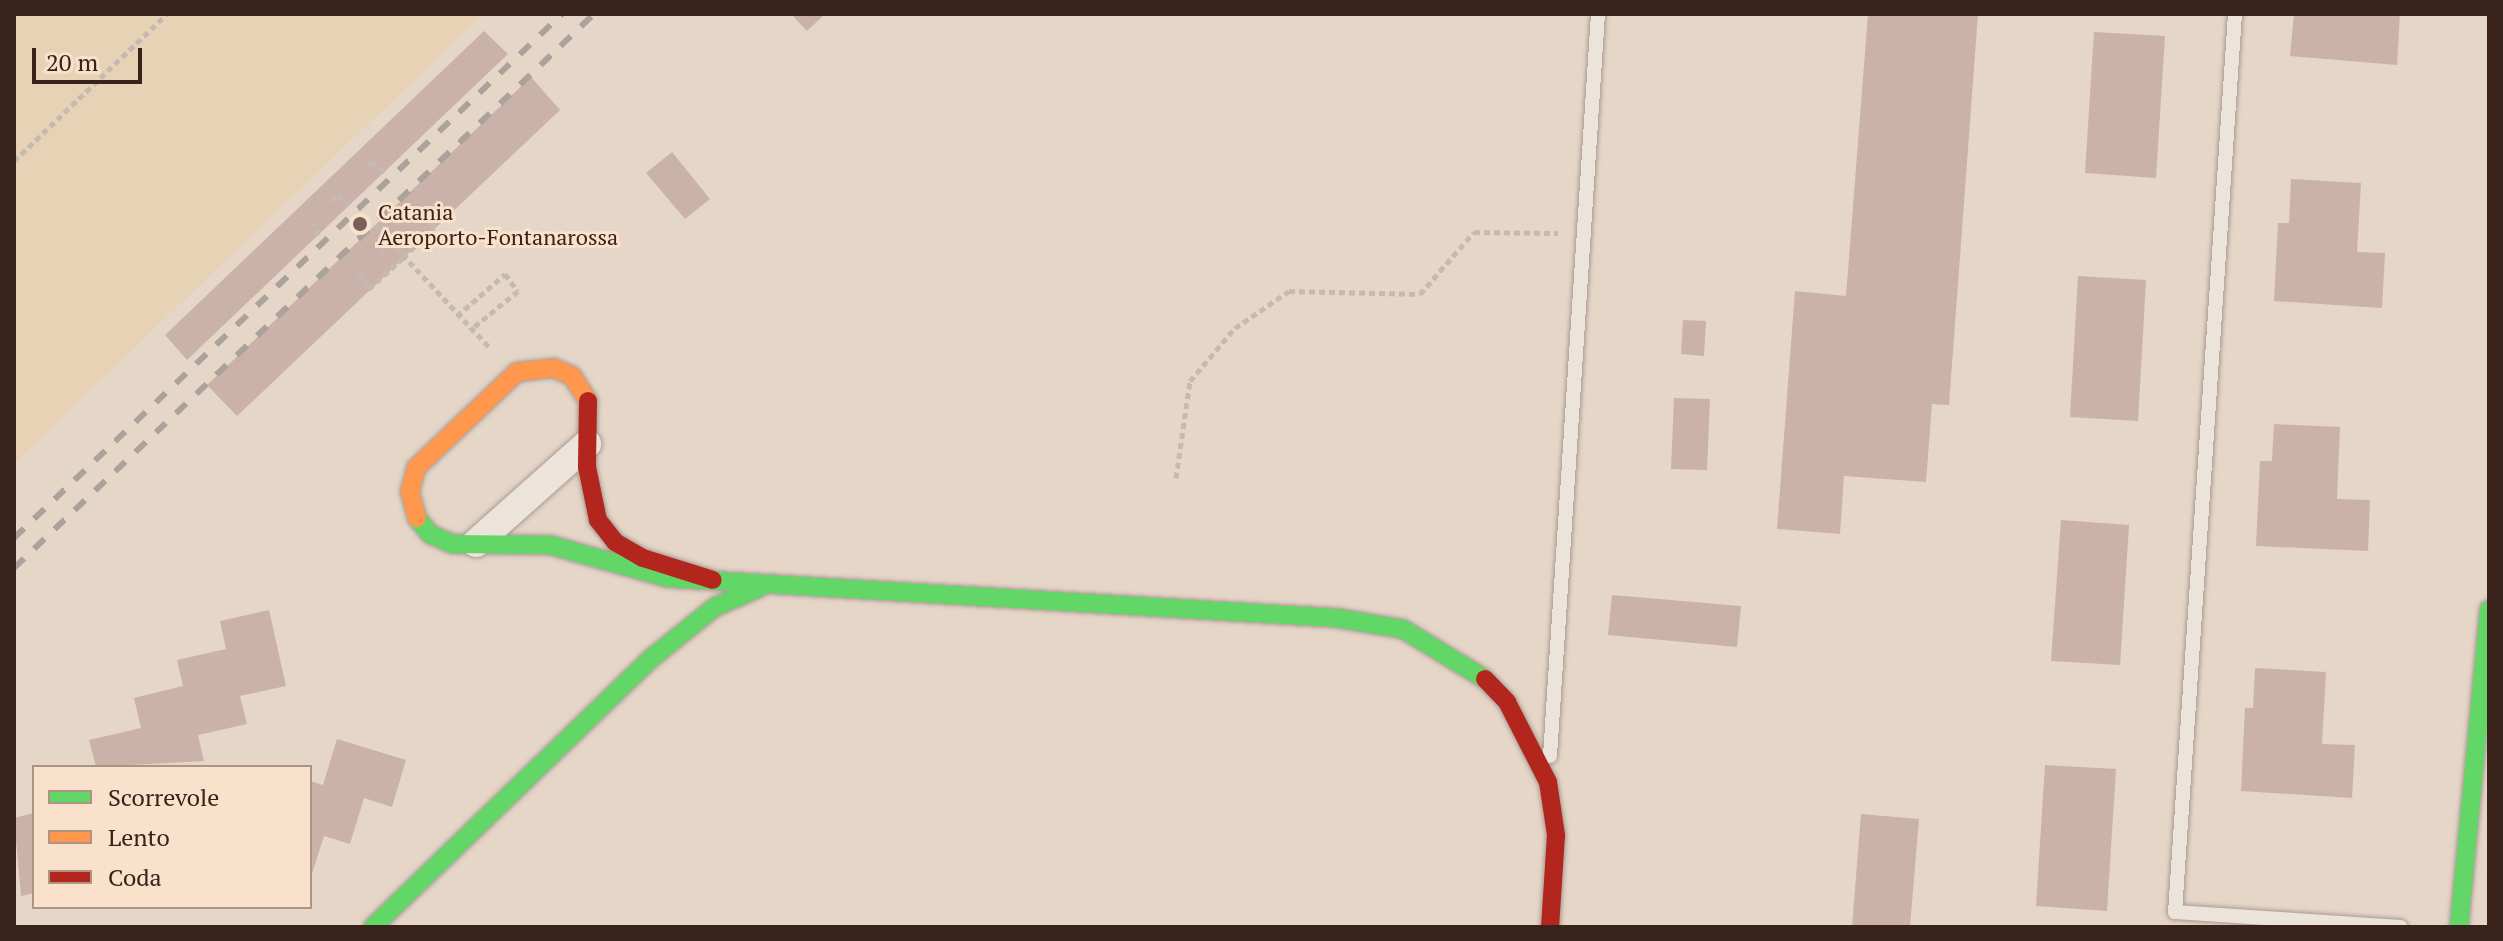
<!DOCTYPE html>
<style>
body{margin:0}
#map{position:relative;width:2503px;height:941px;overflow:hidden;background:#e5d6c8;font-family:"PT Serif",serif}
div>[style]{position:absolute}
.farmland>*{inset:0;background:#e7d2b6}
.building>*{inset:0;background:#cab2a8}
.path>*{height:5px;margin-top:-2.5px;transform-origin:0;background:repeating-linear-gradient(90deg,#c5b9b1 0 6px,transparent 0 10px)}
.roads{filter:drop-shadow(0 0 2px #aa9b92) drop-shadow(0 0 2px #aa9b92)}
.lane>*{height:14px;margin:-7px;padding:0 7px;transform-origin:7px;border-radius:7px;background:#ece3db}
.street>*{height:28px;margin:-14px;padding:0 14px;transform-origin:14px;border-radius:14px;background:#ece3db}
.fast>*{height:18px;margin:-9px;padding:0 9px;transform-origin:9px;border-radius:9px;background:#63d668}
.slow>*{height:18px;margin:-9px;padding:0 9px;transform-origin:9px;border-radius:9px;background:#ff974d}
.jam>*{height:18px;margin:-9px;padding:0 9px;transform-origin:9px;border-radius:9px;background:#b3261e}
.rail>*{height:6px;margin-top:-3px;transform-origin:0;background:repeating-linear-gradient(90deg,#aba29c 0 14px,transparent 0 28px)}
.dots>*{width:22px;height:22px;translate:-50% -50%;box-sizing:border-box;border:4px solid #f9e1cb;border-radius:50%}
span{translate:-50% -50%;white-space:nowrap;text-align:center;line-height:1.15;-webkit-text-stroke:6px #f9e1cb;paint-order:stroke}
.poi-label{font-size:22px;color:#38221a}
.left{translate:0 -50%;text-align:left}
.frame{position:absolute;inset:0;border:16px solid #38221a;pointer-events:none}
.legend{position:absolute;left:32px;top:765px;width:280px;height:144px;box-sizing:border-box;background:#f9e1cb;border:2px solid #ac9584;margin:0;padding:10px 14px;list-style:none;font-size:24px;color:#38221a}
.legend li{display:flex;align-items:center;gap:16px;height:40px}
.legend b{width:40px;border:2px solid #ac9584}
.scale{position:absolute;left:32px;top:48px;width:110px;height:36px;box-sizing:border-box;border:4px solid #38221a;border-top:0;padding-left:10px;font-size:24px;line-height:28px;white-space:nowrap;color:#38221a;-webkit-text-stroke:6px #f9e1cb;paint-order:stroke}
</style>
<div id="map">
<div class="farmland">
<div style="clip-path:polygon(14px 14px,483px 14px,14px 463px)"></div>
</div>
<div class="building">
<div style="clip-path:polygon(791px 14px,825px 14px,807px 31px)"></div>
<div style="clip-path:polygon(1868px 14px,1978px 14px,1949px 405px,1932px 404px,1926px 482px,1844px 476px,1840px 534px,1777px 529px,1795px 291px,1846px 296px)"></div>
<div style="clip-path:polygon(2294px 14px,2400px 14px,2397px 65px,2290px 56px)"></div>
<div style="clip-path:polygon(484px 31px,508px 54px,187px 360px,165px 335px)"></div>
<div style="clip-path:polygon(2094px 32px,2165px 36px,2156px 178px,2085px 173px)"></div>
<div style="clip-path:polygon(531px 77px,560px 110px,237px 416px,207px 385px)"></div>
<div style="clip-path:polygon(672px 152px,710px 199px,685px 219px,646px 173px)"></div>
<div style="clip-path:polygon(2291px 179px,2361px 183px,2357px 252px,2385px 253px,2382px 308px,2274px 301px,2278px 223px,2289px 223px)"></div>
<div style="clip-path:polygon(2078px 276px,2146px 280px,2138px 421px,2070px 417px)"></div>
<div style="clip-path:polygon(1683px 320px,1706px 321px,1704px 356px,1681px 354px)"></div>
<div style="clip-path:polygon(1674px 398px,1710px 399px,1707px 470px,1671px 469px)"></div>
<div style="clip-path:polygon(2274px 424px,2340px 427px,2337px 499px,2370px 500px,2368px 551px,2256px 546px,2260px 461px,2272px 461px)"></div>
<div style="clip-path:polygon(2061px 520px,2129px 525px,2120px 665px,2051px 661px)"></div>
<div style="clip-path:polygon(1612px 595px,1741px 606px,1737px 647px,1608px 635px)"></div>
<div style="clip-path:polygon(269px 610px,286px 686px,240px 696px,247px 724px,198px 735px,204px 761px,96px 767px,89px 740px,141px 728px,134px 698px,183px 686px,177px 660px,226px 649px,220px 621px)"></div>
<div style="clip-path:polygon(2255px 668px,2326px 672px,2322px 744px,2355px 745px,2352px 798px,2241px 791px,2245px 708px,2253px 708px)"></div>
<div style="clip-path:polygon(337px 739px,406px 760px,392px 807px,364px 798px,350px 844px,324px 836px,310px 880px,310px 781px,323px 785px)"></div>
<div style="clip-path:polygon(2045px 765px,2116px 769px,2107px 911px,2036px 906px)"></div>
<div style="clip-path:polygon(34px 813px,34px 893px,21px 896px,14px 818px)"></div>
<div style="clip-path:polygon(1861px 814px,1919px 819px,1910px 927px,1852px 927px)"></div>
</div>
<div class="path">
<div style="left:14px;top:161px;width:212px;rotate:-43.9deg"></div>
<div style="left:369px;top:166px;width:6px;rotate:-51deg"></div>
<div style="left:373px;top:161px;width:16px;rotate:45deg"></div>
<div style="left:332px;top:201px;width:10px;rotate:-45deg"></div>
<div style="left:339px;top:194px;width:15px;rotate:48deg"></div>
<div style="left:311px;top:221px;width:16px;rotate:63deg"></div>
<div style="left:375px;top:225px;width:167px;rotate:46.9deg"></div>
<div style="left:381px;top:252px;width:12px;rotate:-42deg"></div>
<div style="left:359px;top:273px;width:19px;rotate:58deg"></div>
<div style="left:369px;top:289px;width:46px;rotate:-42.4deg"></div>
<div style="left:403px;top:258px;width:44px;rotate:-45deg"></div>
<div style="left:434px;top:227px;width:18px;rotate:-133deg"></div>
<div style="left:422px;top:214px;width:6px;rotate:135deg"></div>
<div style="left:457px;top:316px;width:64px;rotate:-41.2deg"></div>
<div style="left:505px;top:274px;width:21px;rotate:53deg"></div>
<div style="left:518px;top:291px;width:62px;rotate:140.9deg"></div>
<div style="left:1176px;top:478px;width:98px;rotate:-81.8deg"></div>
<div style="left:1190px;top:381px;width:70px;rotate:-49.7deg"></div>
<div style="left:1235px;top:328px;width:65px;rotate:-34.4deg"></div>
<div style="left:1289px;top:291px;width:131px;rotate:1.3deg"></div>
<div style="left:1420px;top:294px;width:82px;rotate:-48.9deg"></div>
<div style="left:1474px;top:232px;width:84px;rotate:0.7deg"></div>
</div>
<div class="roads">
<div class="lane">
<div style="left:2235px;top:14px;width:900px;rotate:93.82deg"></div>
<div style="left:2175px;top:912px;width:226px;rotate:3.8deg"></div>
<div style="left:1550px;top:756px;width:744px;rotate:-86.3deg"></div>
</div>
<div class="street">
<div style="left:476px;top:543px;width:149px;rotate:-41.7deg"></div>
</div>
<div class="fast">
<div style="left:417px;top:518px;width:21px;rotate:51deg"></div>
<div style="left:430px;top:534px;width:24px;rotate:24deg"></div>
<div style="left:452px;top:544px;width:98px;rotate:0.6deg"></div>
<div style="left:550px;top:545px;width:123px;rotate:15.6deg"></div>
<div style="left:668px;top:578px;width:670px;rotate:3.42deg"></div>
<div style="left:1337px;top:618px;width:67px;rotate:9.5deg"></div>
<div style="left:1403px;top:629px;width:96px;rotate:31.4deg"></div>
<div style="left:373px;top:927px;width:389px;rotate:-44deg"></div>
<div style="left:653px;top:657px;width:80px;rotate:-38.9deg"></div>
<div style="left:715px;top:607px;width:50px;rotate:-23.5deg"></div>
<div style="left:2459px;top:927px;width:319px;rotate:-84.6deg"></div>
</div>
<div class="slow">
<div style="left:417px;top:518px;width:28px;rotate:-105deg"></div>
<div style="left:410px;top:491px;width:24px;rotate:-75deg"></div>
<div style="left:416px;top:468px;width:139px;rotate:-43.5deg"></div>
<div style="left:517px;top:372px;width:37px;rotate:-6deg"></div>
<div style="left:554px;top:368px;width:20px;rotate:24deg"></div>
<div style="left:572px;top:376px;width:30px;rotate:57deg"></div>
</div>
<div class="jam">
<div style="left:588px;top:401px;width:66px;rotate:90.9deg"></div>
<div style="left:587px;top:467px;width:54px;rotate:78.3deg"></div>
<div style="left:598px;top:520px;width:28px;rotate:52deg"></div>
<div style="left:615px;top:542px;width:32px;rotate:30deg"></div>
<div style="left:643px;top:558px;width:73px;rotate:17.4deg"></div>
<div style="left:1485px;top:679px;width:32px;rotate:46deg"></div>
<div style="left:1507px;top:702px;width:90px;rotate:62.9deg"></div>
<div style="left:1548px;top:782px;width:54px;rotate:81.4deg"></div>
<div style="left:1556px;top:835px;width:92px;rotate:93.7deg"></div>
</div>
</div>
<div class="rail">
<div style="left:14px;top:538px;width:758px;rotate:-43.72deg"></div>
<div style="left:14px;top:568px;width:802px;rotate:-43.69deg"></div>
</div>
<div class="dots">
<div style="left:360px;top:224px;background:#756157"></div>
</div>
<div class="poi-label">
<span class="left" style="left:378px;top:224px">Catania<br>Aeroporto-Fontanarossa</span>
</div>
<div class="frame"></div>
<ul class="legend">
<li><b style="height:10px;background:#63d668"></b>Scorrevole</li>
<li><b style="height:10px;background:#ff974d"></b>Lento</li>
<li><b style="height:10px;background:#b3261e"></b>Coda</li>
</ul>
<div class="scale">20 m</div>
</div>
